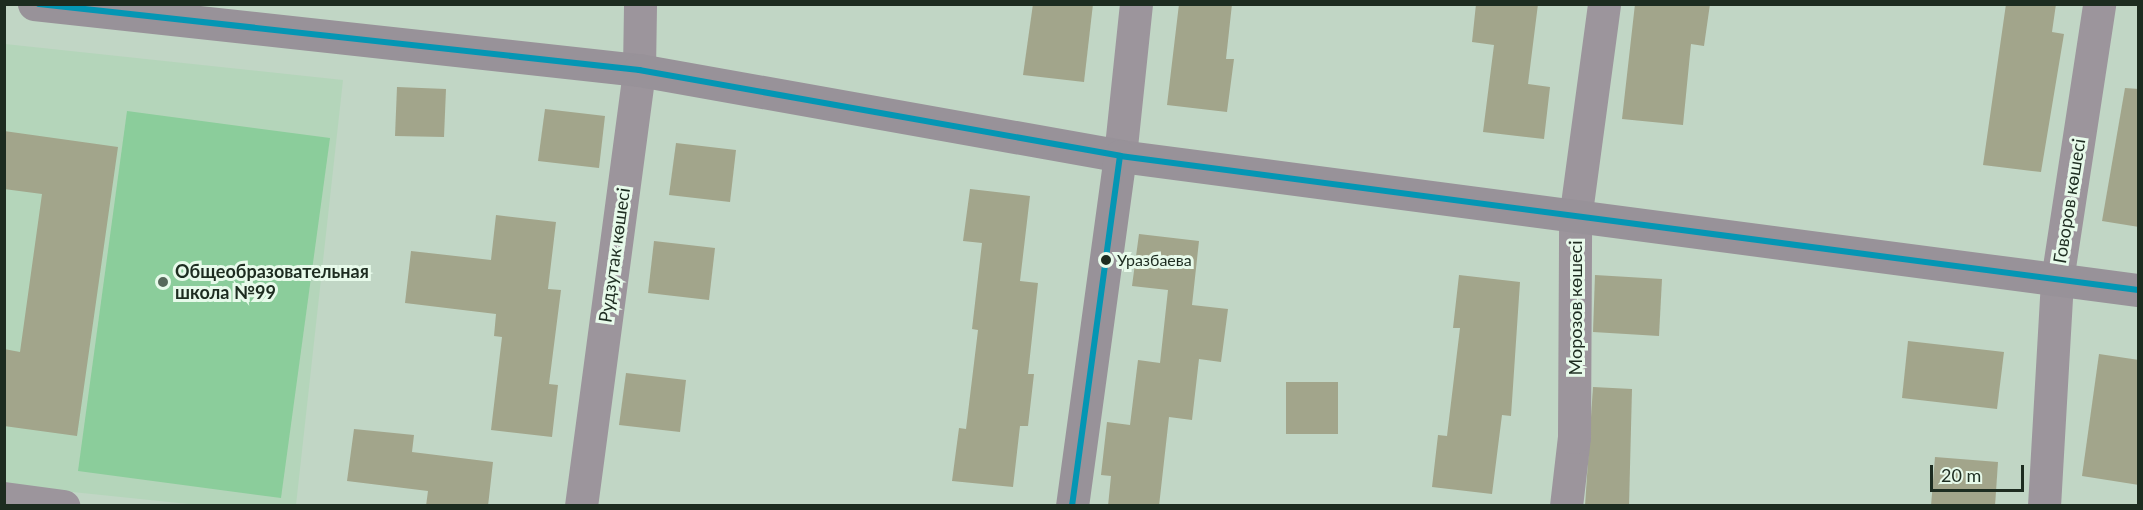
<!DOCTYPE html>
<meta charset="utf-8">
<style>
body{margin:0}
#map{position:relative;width:2143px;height:510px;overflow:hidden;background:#c1d6c5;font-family:Lato,sans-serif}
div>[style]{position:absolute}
.built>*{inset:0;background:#b4d5ba}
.green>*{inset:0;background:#8bcd9b}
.building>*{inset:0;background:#a2a58b}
.street>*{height:33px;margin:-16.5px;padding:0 16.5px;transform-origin:16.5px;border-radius:16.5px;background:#9c959c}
.secondary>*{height:33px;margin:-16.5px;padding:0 16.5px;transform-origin:16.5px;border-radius:16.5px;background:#989299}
.bus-1>*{height:6px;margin:-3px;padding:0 3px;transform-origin:3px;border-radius:3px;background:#0496b4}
.dots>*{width:16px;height:16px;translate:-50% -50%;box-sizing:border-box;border:3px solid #e7faea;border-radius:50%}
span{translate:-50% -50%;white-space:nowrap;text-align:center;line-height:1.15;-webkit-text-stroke:6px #e7faea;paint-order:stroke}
.bus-label{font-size:16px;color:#1d2c20}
.left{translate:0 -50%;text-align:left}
.street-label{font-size:18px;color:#1d2c20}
.poi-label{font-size:18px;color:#1d2c20;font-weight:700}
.frame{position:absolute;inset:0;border:6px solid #1d2c20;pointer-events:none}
.scale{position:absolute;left:1930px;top:465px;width:94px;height:27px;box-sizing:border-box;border:3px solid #1d2c20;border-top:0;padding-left:8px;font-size:18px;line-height:21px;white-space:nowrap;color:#1d2c20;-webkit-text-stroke:4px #e7faea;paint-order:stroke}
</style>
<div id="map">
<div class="built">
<div style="clip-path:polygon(5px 44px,343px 80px,296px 505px,198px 505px,5px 485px)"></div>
</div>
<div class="green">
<div style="clip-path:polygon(127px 111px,330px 138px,281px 498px,78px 471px)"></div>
</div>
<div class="building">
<div style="clip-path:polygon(1033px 4px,1093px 4px,1084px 82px,1023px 75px)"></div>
<div style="clip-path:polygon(1179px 4px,1232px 4px,1226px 59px,1234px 59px,1227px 112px,1167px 105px)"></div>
<div style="clip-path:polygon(1476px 4px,1538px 4px,1528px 84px,1550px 87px,1544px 139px,1483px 132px,1494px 45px,1472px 42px)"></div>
<div style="clip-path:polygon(1635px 4px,1710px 4px,1704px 46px,1691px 44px,1683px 125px,1622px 119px)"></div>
<div style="clip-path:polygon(2006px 4px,2056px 4px,2052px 32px,2064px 34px,2041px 172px,1983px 165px)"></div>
<div style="clip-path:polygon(397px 87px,446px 89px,444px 137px,395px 136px)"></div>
<div style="clip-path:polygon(2125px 88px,2139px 89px,2139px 227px,2102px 221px)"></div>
<div style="clip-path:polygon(545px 109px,605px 116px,599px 168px,538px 161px)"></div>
<div style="clip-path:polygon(4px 131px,118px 147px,77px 436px,4px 426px,4px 349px,20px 352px,42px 194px,4px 189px)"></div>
<div style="clip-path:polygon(676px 143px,736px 150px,730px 202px,669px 195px)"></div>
<div style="clip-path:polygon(970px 189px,1030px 196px,1020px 281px,1038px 283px,1028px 374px,1034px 374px,1028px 426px,1020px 426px,1013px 487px,952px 481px,959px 428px,966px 429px,978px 330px,972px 329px,982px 243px,963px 241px)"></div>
<div style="clip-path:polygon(496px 215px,556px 222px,548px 289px,561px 290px,549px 384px,558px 385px,552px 437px,491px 430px,502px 337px,494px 336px,496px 314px,405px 303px,411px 251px,491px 260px)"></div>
<div style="clip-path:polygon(1139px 234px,1199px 241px,1192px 305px,1228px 309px,1221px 362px,1199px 359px,1192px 420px,1169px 417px,1159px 506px,1108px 506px,1111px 476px,1101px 475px,1107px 422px,1130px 425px,1138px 360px,1160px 363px,1168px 290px,1132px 286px)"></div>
<div style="clip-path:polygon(654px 241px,715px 248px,709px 300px,648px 293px)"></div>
<div style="clip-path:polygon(1459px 275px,1520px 282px,1511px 416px,1502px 415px,1492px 494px,1432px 487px,1438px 435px,1447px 436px,1460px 328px,1453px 328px)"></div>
<div style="clip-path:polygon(1595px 275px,1662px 279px,1659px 336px,1593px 332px)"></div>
<div style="clip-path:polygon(1908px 341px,2004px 352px,1997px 409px,1902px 398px)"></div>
<div style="clip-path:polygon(2099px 354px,2139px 360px,2139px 485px,2082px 476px)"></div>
<div style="clip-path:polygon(626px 373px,686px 380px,680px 432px,619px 425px)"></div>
<div style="clip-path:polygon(1286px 382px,1338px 382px,1338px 434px,1286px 434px)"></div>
<div style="clip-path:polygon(1593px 387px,1632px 389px,1629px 506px,1585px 506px)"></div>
<div style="clip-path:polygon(354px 429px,414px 435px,412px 452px,493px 462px,488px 506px,426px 506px,428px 491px,347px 481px)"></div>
<div style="clip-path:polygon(1935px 457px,1998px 462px,1995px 506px,1931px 506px)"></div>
</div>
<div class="street">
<div style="left:1120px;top:156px;width:153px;rotate:-84deg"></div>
<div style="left:4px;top:498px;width:60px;rotate:7.7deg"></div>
<div style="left:581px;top:506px;width:440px;rotate:-82.4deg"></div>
<div style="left:639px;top:70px;width:66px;rotate:-89.1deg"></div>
<div style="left:1566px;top:506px;width:69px;rotate:-83.4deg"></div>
<div style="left:1574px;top:437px;width:218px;rotate:-89.7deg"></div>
<div style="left:1575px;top:219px;width:217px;rotate:-82.3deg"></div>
<div style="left:2044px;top:506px;width:226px;rotate:-86.7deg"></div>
<div style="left:2057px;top:280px;width:279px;rotate:-81.3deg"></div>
</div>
<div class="secondary">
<div style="left:34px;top:4px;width:609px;rotate:6.23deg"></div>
<div style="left:639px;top:70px;width:489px;rotate:10.1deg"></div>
<div style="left:1120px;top:156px;width:1027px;rotate:7.5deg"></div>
<div style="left:1072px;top:506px;width:353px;rotate:-82.2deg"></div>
</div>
<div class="bus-1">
<div style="left:39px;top:4px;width:604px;rotate:6.28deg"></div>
<div style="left:639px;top:70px;width:489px;rotate:10.1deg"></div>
<div style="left:1120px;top:156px;width:1027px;rotate:7.5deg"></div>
<div style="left:1072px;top:506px;width:353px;rotate:-82.2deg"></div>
</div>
<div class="dots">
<div style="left:1106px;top:260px;background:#1d2c20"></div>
<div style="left:163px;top:282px;background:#56685a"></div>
</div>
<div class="bus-label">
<span class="left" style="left:1117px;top:260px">Уразбаева</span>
</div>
<div class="street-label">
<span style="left:2069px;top:201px;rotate:-81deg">Говоров көшесі</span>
<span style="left:614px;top:255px;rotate:-82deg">Рудзутак көшесі</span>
<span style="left:1575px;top:308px;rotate:-90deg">Морозов көшесі</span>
</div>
<div class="poi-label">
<span class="left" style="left:175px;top:282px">Общеобразовательная<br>школа №99</span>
</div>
<div class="frame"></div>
<div class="scale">20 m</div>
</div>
